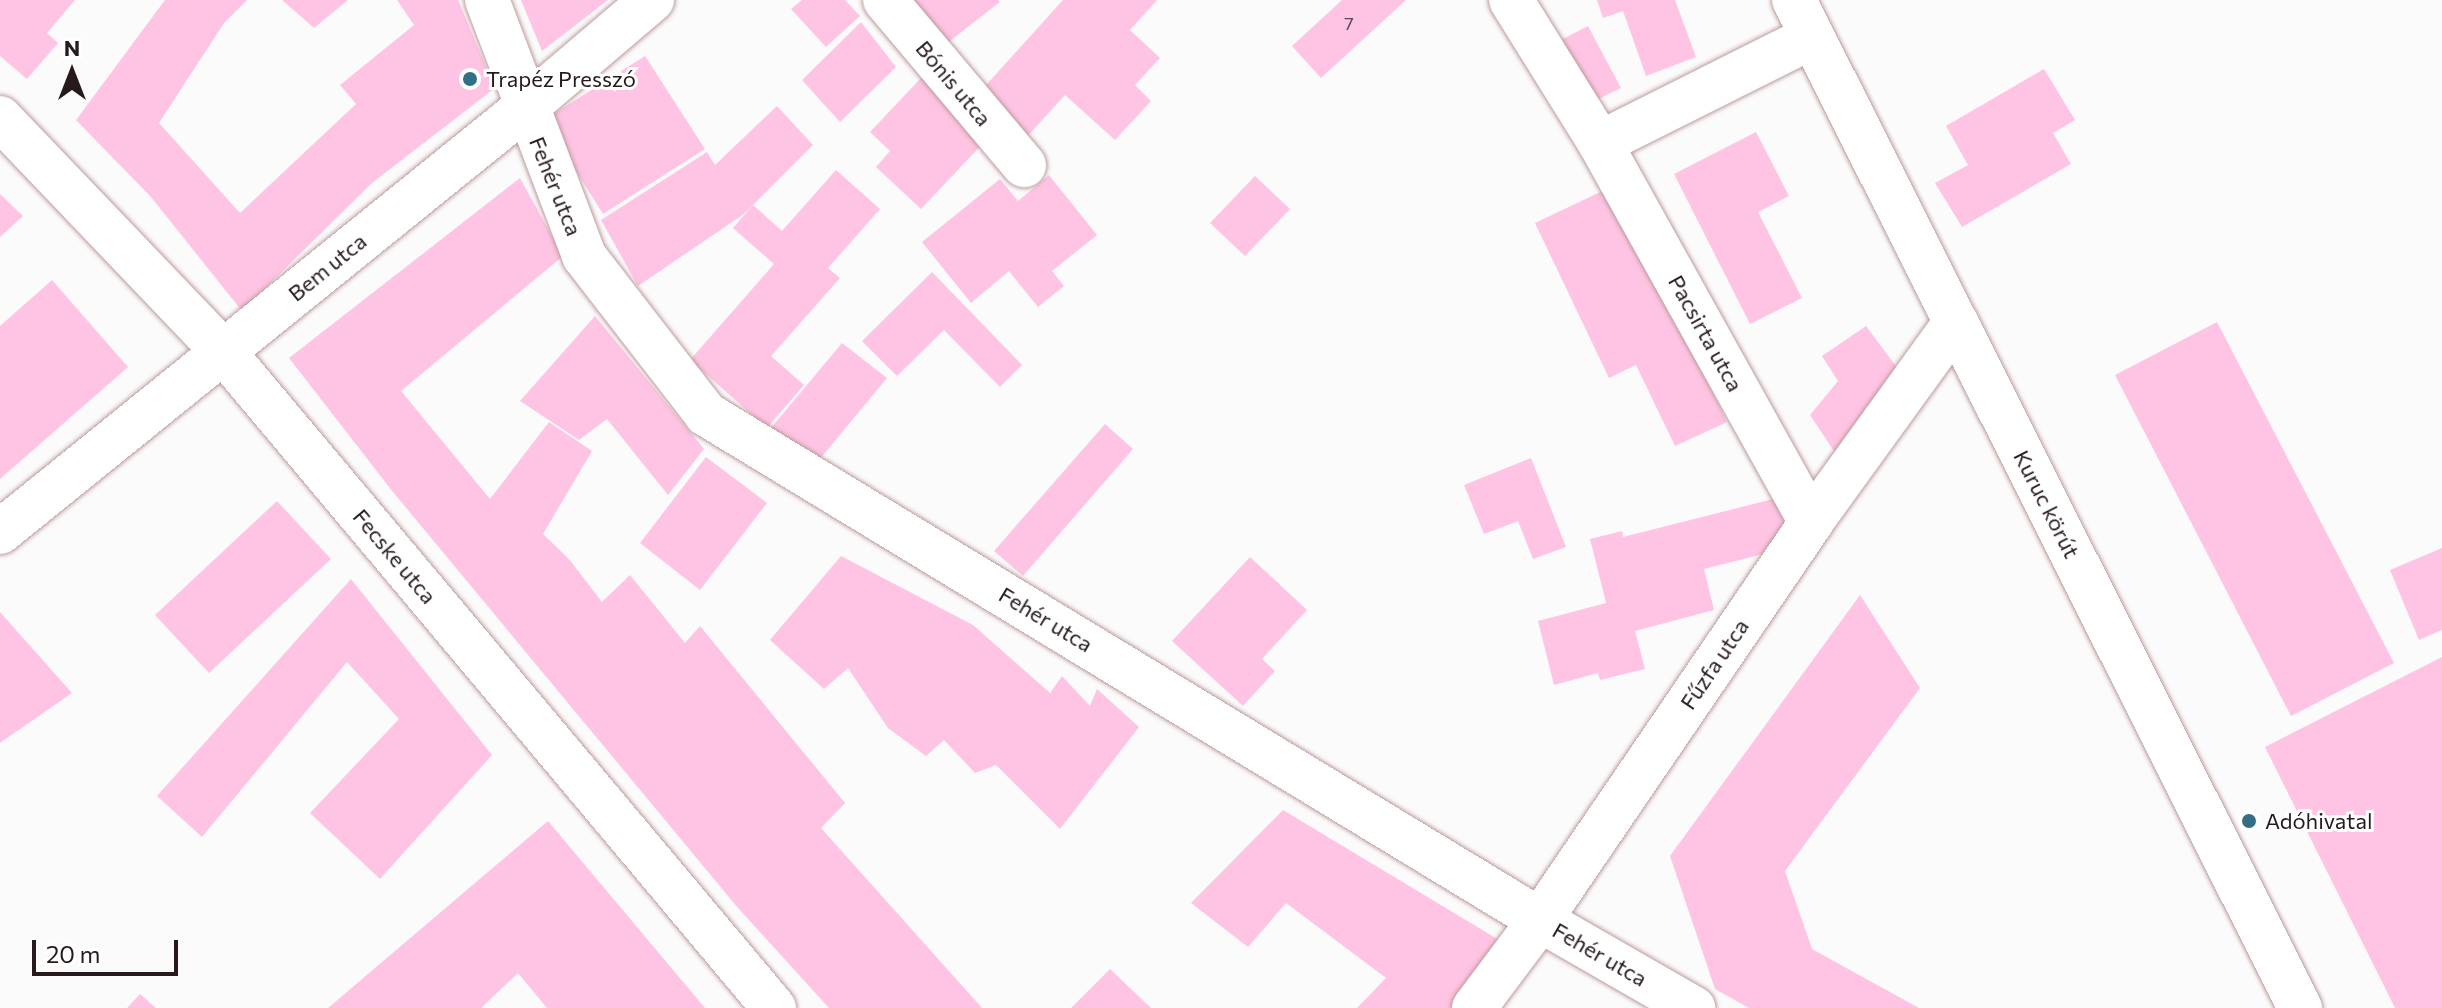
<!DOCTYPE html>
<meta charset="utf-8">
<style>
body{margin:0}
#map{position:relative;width:2442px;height:1008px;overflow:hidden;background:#fbfbfb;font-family:Commissioner,sans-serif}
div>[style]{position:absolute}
.building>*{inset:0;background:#ffc4e3}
.roads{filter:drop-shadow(0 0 2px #bd9a9b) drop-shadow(0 0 2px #bd9a9b)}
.minor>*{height:44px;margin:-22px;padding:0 22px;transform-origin:22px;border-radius:22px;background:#fff}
.dots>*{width:22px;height:22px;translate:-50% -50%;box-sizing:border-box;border:4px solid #fff;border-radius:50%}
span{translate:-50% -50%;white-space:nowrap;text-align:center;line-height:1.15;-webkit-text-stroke:6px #fff;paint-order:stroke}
.number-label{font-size:18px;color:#5d444c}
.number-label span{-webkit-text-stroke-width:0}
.poi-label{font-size:22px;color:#271a1a}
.left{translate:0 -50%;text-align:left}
.street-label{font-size:22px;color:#271a1a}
.north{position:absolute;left:32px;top:32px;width:80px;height:80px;-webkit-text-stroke:6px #fff;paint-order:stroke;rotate:0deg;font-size:22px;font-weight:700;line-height:32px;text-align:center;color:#271a1a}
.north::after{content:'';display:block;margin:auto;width:28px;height:36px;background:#271a1a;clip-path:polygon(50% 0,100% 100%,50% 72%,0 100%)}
.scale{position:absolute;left:32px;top:940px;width:146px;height:36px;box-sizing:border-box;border:4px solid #271a1a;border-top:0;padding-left:10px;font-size:24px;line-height:28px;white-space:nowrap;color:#271a1a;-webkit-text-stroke:6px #fff;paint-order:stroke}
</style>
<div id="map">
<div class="building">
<div style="clip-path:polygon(0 0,75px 0,47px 33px,58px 43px,27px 79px,0 56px)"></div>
<div style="clip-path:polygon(165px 0,247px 0,224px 23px,159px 123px,240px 213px,356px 104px,340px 85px,414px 25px,397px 0,458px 0,495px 88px,372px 183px,242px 311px,151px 197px,76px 120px)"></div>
<div style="clip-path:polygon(282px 0,348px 0,314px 28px)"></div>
<div style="clip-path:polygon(521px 0,608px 0,542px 51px)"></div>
<div style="clip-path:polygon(802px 0,845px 0,860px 16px,826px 47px,791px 9px)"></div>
<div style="clip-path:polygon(910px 0,998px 0,1000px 2px,946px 44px)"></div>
<div style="clip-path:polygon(1063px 0,1157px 0,1130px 30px,1160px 58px,1135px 85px,1151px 101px,1115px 140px,1065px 95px,1025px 139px,977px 95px)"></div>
<div style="clip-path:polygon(1342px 0,1406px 0,1321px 78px,1292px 46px)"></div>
<div style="clip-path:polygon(1597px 0,1675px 0,1696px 57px,1646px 76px,1623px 11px,1603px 18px)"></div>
<div style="clip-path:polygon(861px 22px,896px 67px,840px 122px,802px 80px)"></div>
<div style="clip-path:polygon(1588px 26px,1621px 88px,1590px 103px,1557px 42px)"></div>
<div style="clip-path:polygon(645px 56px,705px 149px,603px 214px,544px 120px)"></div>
<div style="clip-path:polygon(2044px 69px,2075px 120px,2053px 133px,2071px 164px,1962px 227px,1935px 183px,1968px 165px,1946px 126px)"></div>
<div style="clip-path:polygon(922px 77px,988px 138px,921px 209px,876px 167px,890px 151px,870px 132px)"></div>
<div style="clip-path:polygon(777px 106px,813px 145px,744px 214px,638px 286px,601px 220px,707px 152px,715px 165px)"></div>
<div style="clip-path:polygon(1756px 132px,1789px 196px,1758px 212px,1802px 298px,1750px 324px,1674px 174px)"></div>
<div style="clip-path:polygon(836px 170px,880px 209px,828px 268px,840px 278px,771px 356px,804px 385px,767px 428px,690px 360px,774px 264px,733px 228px,753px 205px,782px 231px)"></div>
<div style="clip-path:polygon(1049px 175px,1097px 235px,1052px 271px,1064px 286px,1038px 307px,1009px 271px,971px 303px,922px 242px,1000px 179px,1018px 201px)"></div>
<div style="clip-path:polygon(1255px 176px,1290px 209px,1245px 256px,1210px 223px)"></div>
<div style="clip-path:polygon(520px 178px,563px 256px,401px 391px,490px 499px,549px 422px,592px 451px,543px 534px,569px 559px,602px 602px,630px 575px,685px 643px,700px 626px,845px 803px,821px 828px,982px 1008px,829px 1008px,738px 908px,393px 492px,289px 358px)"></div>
<div style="clip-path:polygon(1615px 185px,1727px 422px,1675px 446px,1636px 365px,1609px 378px,1535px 223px)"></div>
<div style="clip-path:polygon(0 194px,23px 216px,0 237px)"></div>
<div style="clip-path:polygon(932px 272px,1022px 365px,1000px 387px,944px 330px,897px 376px,862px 341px)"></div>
<div style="clip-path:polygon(52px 280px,128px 367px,0 479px,0 326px)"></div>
<div style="clip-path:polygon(595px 316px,704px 449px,668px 495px,607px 419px,579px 440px,520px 401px)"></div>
<div style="clip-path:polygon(2217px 322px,2394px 663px,2291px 716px,2115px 375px)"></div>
<div style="clip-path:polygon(1866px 326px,1907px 381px,1842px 463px,1810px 415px,1838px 381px,1822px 356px)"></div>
<div style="clip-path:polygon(842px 343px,887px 378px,815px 465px,771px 428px)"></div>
<div style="clip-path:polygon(1105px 424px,1133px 449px,1023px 576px,994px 551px)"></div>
<div style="clip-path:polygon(706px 457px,767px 503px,700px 590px,640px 543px)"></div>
<div style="clip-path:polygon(1531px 458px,1566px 547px,1533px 559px,1518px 521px,1484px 534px,1464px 485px)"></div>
<div style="clip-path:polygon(1777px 498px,1791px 547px,1704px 569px,1714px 610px,1635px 631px,1645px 669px,1600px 680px,1598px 673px,1554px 685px,1538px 621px,1606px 603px,1590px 539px,1622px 531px,1623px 537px)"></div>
<div style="clip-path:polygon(277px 501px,331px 559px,209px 673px,155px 615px)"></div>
<div style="clip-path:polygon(2442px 548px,2442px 630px,2419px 640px,2390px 570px)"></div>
<div style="clip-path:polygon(841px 556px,973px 625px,1050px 693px,1062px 676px,1090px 706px,1097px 689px,1139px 727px,1060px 829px,996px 765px,975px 773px,944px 740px,926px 756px,888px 728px,848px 668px,824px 689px,770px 640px)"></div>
<div style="clip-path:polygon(1250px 557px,1307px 610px,1262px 659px,1275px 671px,1243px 706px,1172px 641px)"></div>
<div style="clip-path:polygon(351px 579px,492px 755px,380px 879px,310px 813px,399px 719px,347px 662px,202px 837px,157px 796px)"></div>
<div style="clip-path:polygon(1860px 595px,1920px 688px,1785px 871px,1812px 949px,1919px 1008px,1749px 1008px,1715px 989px,1670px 856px)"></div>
<div style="clip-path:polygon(0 612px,72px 693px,0 743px)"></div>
<div style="clip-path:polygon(2442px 657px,2442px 1008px,2395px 1008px,2265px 747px)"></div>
<div style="clip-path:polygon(1283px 810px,1504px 943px,1454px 1008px,1357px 1008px,1386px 978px,1286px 903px,1248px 947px,1191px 903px)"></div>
<div style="clip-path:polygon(548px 821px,705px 1008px,547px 1008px,518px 973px,481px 1008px,328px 1008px)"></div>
<div style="clip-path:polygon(1110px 969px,1151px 1008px,1071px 1008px)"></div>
<div style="clip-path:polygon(140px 994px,156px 1008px,127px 1008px)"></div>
</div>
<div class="roads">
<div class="minor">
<div style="left:487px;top:0;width:274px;rotate:69.2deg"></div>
<div style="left:584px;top:256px;width:200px;rotate:52.3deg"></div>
<div style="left:706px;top:414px;width:975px;rotate:31.25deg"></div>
<div style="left:1540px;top:920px;width:177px;rotate:29.9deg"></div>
<div style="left:885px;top:0;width:216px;rotate:49.9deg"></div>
<div style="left:1511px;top:0;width:168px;rotate:58.1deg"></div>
<div style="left:1600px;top:143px;width:434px;rotate:60.9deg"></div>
<div style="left:1794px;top:0;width:1128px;rotate:63.34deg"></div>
<div style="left:0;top:118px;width:321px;rotate:46.3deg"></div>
<div style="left:222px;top:350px;width:859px;rotate:50.01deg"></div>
<div style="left:1600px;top:143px;width:237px;rotate:-26.6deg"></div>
<div style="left:0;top:532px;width:675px;rotate:-38.93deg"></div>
<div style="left:525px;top:108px;width:167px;rotate:-40.4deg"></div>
<div style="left:1474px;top:1008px;width:110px;rotate:-53.1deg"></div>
<div style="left:1540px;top:920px;width:482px;rotate:-55.7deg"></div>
<div style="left:1811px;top:522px;width:247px;rotate:-54.1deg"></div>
</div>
</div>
<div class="dots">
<div style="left:470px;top:79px;background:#326f86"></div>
<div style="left:2249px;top:821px;background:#326f86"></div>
</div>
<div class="number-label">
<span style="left:1349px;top:23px">7</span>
</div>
<div class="poi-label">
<span class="left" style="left:486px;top:79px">Trapéz Presszó</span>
<span class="left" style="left:2265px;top:821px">Adóhivatal</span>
</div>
<div class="street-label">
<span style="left:954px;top:83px;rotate:50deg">Bónis utca</span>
<span style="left:556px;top:186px;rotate:68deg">Fehér utca</span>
<span style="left:327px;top:267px;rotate:-39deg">Bem utca</span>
<span style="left:1706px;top:333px;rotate:61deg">Pacsirta utca</span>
<span style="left:2047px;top:504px;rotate:63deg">Kuruc körút</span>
<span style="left:395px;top:556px;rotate:50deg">Fecske utca</span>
<span style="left:1046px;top:619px;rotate:31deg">Fehér utca</span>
<span style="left:1714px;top:664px;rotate:-56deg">Fűzfa utca</span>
<span style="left:1600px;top:954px;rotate:30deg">Fehér utca</span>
</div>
<div class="north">N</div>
<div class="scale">20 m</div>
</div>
